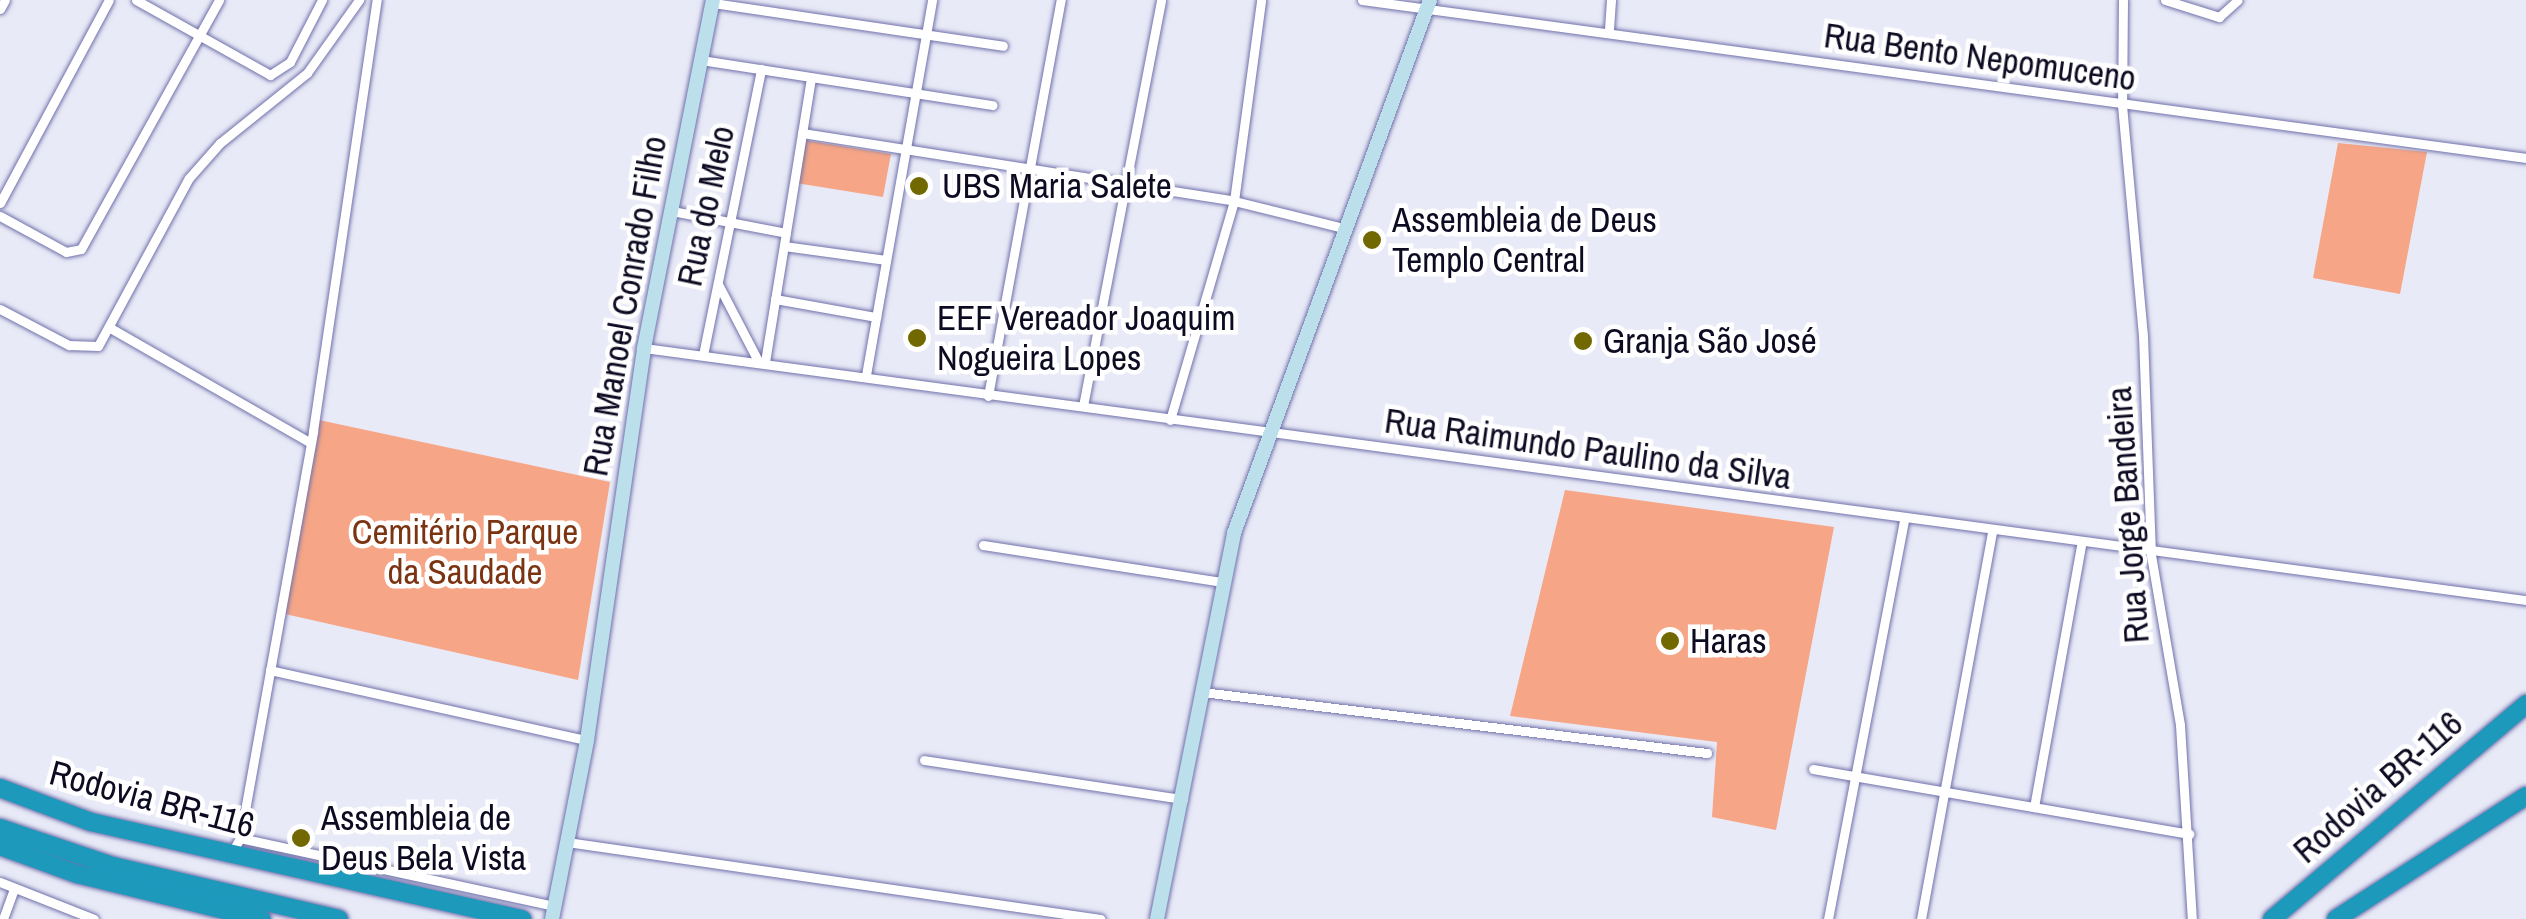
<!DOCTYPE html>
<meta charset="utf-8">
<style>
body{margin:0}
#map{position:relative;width:2526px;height:919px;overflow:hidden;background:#e9eaf7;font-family:"Archivo Narrow",sans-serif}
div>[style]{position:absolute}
.green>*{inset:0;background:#f6a686}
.roads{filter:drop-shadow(0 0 2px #7071ab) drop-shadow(0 0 2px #7071ab)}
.street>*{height:9px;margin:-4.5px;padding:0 4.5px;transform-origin:4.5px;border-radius:4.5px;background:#fff}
.secondary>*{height:14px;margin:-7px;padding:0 7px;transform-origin:7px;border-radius:7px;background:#bbe0eb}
.highway>*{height:18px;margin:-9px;padding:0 9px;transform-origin:9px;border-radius:9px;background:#1d99bc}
.dots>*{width:28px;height:28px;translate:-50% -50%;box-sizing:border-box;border:5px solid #fff;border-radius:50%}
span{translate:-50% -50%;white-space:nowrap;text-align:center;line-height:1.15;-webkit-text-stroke:9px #fff;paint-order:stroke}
.street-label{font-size:35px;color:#0d0b22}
.poi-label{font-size:35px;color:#0d0b22}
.left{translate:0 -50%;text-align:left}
.park-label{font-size:35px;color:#7b3412}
</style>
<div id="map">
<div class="green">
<div style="clip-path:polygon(804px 140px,891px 154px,883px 197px,796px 183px)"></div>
<div style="clip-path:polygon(2338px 143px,2427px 152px,2400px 294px,2313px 278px)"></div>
<div style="clip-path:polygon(319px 420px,610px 482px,578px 680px,285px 614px)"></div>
<div style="clip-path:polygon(1565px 490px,1834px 527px,1776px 830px,1712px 817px,1717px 742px,1510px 716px)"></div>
</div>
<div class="roads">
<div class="street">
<div style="left:136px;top:0;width:154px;rotate:29.2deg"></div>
<div style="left:270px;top:75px;width:24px;rotate:-33deg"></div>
<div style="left:290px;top:62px;width:70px;rotate:-62.7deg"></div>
<div style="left:1362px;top:0;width:1175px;rotate:7.73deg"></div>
<div style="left:2123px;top:0;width:105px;rotate:90.5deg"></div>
<div style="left:2122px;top:105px;width:232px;rotate:84.8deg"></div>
<div style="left:2143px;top:336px;width:219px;rotate:87.9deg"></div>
<div style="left:2151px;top:555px;width:172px;rotate:80.3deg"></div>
<div style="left:2180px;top:725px;width:194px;rotate:86.5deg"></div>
<div style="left:2165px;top:0;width:57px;rotate:17.5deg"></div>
<div style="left:2219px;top:17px;width:25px;rotate:-42deg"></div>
<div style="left:713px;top:3px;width:293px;rotate:8.4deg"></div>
<div style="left:0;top:9px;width:10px;rotate:-61deg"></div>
<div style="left:1609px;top:29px;width:29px;rotate:-86deg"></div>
<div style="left:701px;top:60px;width:295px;rotate:8.8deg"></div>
<div style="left:802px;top:133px;width:437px;rotate:8.9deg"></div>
<div style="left:1234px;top:201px;width:116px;rotate:13.9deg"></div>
<div style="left:0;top:203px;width:230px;rotate:-61.8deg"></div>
<div style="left:672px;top:211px;width:116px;rotate:10.9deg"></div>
<div style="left:0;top:216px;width:75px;rotate:28.6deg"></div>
<div style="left:66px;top:252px;width:15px;rotate:-11deg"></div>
<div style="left:81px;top:249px;width:285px;rotate:-61deg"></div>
<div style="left:784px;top:246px;width:103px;rotate:7.8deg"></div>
<div style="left:718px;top:284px;width:87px;rotate:62.5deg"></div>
<div style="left:775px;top:299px;width:103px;rotate:10.1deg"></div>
<div style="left:0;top:309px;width:78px;rotate:27.6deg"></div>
<div style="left:69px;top:345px;width:29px;rotate:2deg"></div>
<div style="left:98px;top:346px;width:191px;rotate:-61.6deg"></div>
<div style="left:189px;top:178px;width:47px;rotate:-48.5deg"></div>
<div style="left:220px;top:143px;width:112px;rotate:-38.8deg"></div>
<div style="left:307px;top:73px;width:90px;rotate:-54.5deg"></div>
<div style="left:112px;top:329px;width:229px;rotate:29.8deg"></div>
<div style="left:644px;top:348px;width:1899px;rotate:7.63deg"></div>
<div style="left:703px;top:355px;width:292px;rotate:-78.5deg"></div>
<div style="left:765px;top:362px;width:288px;rotate:-80.8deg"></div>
<div style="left:866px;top:375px;width:381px;rotate:-80deg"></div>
<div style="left:988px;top:396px;width:403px;rotate:-79.6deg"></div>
<div style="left:1083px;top:406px;width:413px;rotate:-79.1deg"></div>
<div style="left:1170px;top:420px;width:228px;rotate:-73.7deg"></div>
<div style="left:1234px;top:201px;width:203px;rotate:-82.3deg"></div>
<div style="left:983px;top:545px;width:241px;rotate:8.8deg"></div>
<div style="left:270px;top:670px;width:325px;rotate:12.5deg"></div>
<div style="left:1202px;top:692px;width:509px;rotate:6.89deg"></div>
<div style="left:924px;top:760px;width:262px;rotate:8.6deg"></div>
<div style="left:1813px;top:769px;width:382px;rotate:9.8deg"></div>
<div style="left:2034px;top:807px;width:266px;rotate:-79.8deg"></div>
<div style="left:240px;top:838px;width:321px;rotate:12.2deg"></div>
<div style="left:567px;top:842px;width:539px;rotate:8.22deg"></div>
<div style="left:232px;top:852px;width:16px;rotate:-60deg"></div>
<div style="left:240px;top:838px;width:413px;rotate:-79.8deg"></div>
<div style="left:313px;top:431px;width:436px;rotate:-81.6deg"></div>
<div style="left:0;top:882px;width:101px;rotate:21.5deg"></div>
<div style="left:3px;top:919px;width:33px;rotate:-70deg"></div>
<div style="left:1828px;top:919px;width:407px;rotate:-79.2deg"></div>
<div style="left:1921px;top:919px;width:394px;rotate:-79.6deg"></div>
</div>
<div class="secondary">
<div style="left:552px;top:919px;width:182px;rotate:-78.9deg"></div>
<div style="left:587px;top:740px;width:396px;rotate:-81.7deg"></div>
<div style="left:644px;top:348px;width:355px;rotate:-78.8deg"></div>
<div style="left:1157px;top:919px;width:394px;rotate:-78.7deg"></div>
<div style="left:1234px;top:533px;width:568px;rotate:-69.81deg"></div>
</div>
<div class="highway">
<div style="left:0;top:788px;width:97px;rotate:20.5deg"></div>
<div style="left:91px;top:822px;width:442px;rotate:12.7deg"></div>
<div style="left:0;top:828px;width:119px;rotate:18.6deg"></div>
<div style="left:113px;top:866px;width:232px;rotate:13.2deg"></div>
<div style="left:0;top:846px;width:82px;rotate:20deg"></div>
<div style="left:77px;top:874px;width:190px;rotate:13.7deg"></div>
<div style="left:2272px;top:919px;width:333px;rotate:-40.2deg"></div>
<div style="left:2336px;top:919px;width:226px;rotate:-32.9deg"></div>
</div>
</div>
<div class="dots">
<div style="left:919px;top:186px;background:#726800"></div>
<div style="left:1372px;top:240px;background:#726800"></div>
<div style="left:917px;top:338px;background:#726800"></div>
<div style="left:1583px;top:341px;background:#726800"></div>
<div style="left:1670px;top:641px;background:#726800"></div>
<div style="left:301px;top:838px;background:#726800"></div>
</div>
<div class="street-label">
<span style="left:1980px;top:57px;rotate:8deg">Rua Bento Nepomuceno</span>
<span style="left:706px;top:206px;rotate:-78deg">Rua do Melo</span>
<span style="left:625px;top:306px;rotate:-80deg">Rua Manoel Conrado Filho</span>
<span style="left:1588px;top:449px;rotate:8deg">Rua Raimundo Paulino da Silva</span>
<span style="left:2128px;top:515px;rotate:-94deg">Rua Jorge Bandeira</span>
<span style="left:2378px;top:787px;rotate:-41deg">Rodovia BR-116</span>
<span style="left:152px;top:799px;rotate:15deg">Rodovia BR-116</span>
</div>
<div class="poi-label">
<span class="left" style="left:942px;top:186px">UBS Maria Salete</span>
<span class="left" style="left:1392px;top:240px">Assembleia de Deus<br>Templo Central</span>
<span class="left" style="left:937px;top:338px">EEF Vereador Joaquim<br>Nogueira Lopes</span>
<span class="left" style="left:1603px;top:341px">Granja São José</span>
<span class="left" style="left:1690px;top:641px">Haras</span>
<span class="left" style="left:321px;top:838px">Assembleia de<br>Deus Bela Vista</span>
</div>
<div class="park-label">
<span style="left:465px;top:552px">Cemitério Parque<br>da Saudade</span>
</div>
</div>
